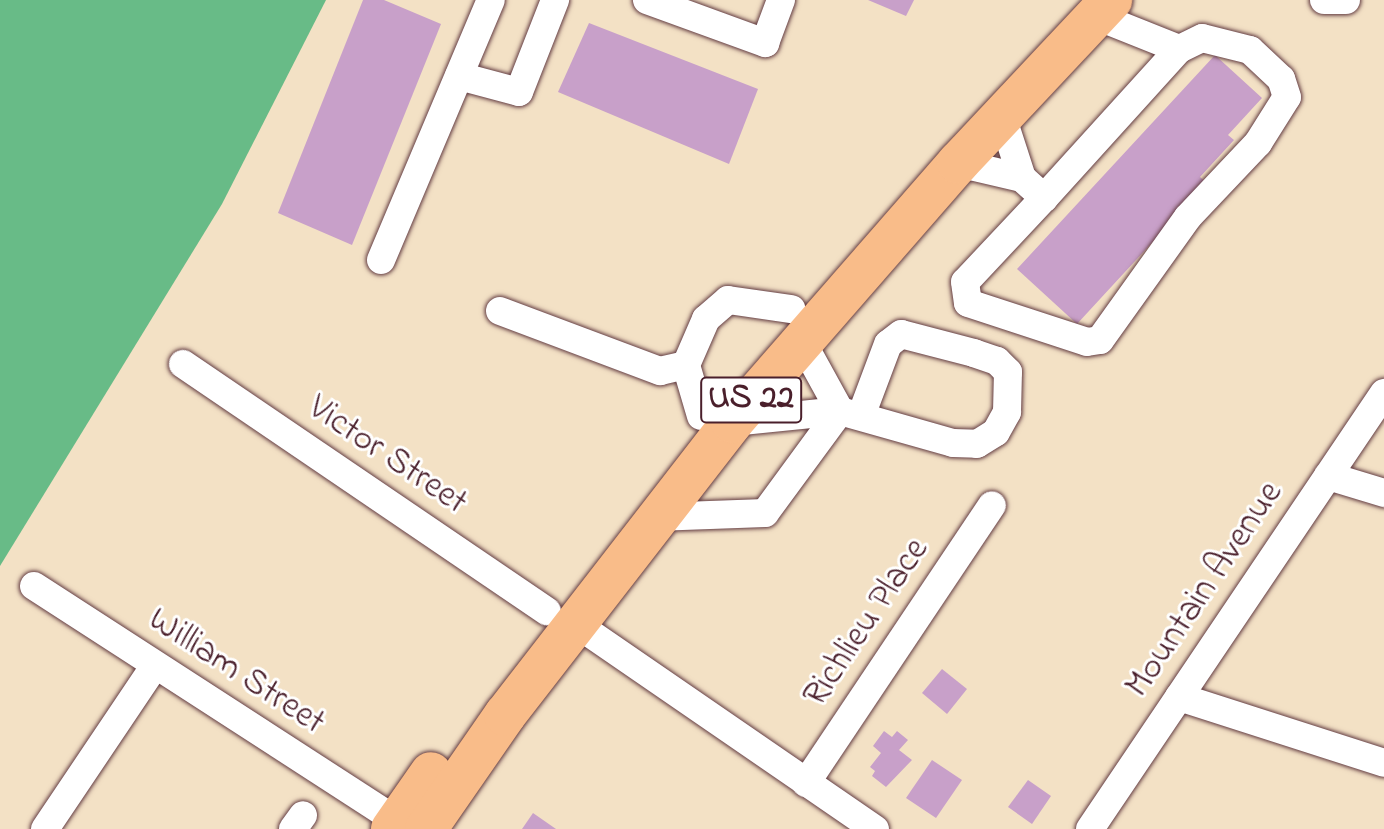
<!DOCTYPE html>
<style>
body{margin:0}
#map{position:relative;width:1384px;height:829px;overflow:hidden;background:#f3e1c5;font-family:"Indie Flower",sans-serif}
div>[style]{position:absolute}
.forest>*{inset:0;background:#68bb87}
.building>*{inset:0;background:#c8a0c9}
.roads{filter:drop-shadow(0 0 2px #633c42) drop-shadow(0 0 2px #633c42)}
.minor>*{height:28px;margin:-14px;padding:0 14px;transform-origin:14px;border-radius:14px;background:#fff}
.highway>*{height:42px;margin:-21px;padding:0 21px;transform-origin:21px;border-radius:21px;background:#f9bc89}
span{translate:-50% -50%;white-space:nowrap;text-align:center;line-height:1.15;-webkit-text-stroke:6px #fff;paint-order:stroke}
.shield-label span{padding:2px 6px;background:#fff;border:2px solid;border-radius:6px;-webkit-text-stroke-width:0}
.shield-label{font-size:34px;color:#4a1f2b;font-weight:700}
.street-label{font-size:36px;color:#4a1f2b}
</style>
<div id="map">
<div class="forest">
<div style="clip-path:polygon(0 0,326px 0,222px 204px,0 566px)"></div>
</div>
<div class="building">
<div style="clip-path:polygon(363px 0,384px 0,441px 24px,352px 245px,278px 213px)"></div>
<div style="clip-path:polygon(868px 0,914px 0,906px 16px)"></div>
<div style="clip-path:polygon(589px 23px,758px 89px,729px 164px,558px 92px)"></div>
<div style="clip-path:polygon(1215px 55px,1262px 98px,1228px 135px,1234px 140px,1200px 177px,1207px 183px,1077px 324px,1017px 269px)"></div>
<div style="clip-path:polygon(942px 669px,967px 689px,947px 714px,922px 693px)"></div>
<div style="clip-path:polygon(884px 731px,892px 737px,897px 731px,908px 740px,899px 750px,912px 760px,886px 787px,872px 776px,875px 771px,870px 767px,881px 753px,873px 746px)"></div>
<div style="clip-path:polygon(932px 760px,962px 780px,936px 818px,906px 798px)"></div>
<div style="clip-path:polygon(1028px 780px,1051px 796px,1032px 824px,1008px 807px)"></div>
<div style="clip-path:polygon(533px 813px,556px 829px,522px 829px)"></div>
</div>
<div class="roads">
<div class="minor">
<div style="left:647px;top:0;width:126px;rotate:20deg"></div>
<div style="left:765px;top:43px;width:46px;rotate:-69.6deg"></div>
<div style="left:1324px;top:0;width:22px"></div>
<div style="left:459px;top:76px;width:62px;rotate:14.9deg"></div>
<div style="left:519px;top:92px;width:99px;rotate:-68.6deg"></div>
<div style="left:1002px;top:116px;width:65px;rotate:72.1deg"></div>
<div style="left:958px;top:163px;width:66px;rotate:13.2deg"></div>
<div style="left:1022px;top:178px;width:30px;rotate:42deg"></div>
<div style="left:1044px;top:198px;width:115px;rotate:133.2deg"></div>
<div style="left:965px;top:282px;width:21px;rotate:82deg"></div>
<div style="left:968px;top:303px;width:125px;rotate:18.1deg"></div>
<div style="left:1087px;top:342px;width:13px;rotate:-9deg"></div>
<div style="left:1100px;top:340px;width:151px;rotate:-54.4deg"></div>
<div style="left:1188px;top:217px;width:102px;rotate:-46.6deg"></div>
<div style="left:1258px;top:143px;width:54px;rotate:-57.8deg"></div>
<div style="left:1287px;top:97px;width:19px;rotate:-108deg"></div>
<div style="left:1281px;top:79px;width:42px;rotate:-136.9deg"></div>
<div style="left:1250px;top:50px;width:49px;rotate:-166deg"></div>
<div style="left:1202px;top:38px;width:25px;rotate:154deg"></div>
<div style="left:1179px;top:49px;width:89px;rotate:-158.3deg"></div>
<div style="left:1044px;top:198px;width:201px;rotate:-47.8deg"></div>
<div style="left:381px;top:260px;width:282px;rotate:-67.1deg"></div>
<div style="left:500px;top:311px;width:171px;rotate:20.6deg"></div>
<div style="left:660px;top:371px;width:27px;rotate:-13deg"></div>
<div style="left:183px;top:364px;width:440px;rotate:34.2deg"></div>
<div style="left:701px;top:416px;width:53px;rotate:-106.4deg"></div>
<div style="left:686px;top:365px;width:50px;rotate:-66.5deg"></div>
<div style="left:706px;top:319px;width:29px;rotate:-41deg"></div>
<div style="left:728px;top:300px;width:64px;rotate:8.1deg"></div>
<div style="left:732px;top:422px;width:109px;rotate:-5.8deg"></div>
<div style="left:840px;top:411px;width:81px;rotate:-118.8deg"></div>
<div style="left:1328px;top:476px;width:59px;rotate:16.9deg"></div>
<div style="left:655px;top:517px;width:110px;rotate:-2.1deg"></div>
<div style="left:765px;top:513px;width:127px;rotate:-53.7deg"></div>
<div style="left:840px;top:411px;width:117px;rotate:15.8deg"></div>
<div style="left:953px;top:443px;width:24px;rotate:2deg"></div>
<div style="left:977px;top:444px;width:22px;rotate:-32deg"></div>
<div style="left:996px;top:432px;width:23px;rotate:-61deg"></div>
<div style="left:1007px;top:412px;width:40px;rotate:-88.6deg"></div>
<div style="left:1008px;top:372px;width:16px;rotate:-135deg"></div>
<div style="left:997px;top:361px;width:24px;rotate:-161deg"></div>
<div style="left:974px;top:353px;width:75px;rotate:-165.4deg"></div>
<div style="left:901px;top:334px;width:16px;rotate:142deg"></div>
<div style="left:888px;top:344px;width:77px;rotate:110.6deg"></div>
<div style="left:34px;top:586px;width:432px;rotate:32.9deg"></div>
<div style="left:575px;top:623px;width:364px;rotate:34.5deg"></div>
<div style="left:1179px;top:697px;width:215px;rotate:17.8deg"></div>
<div style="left:806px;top:783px;width:334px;rotate:-56.2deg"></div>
<div style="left:45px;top:829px;width:197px;rotate:-56.1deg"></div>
<div style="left:293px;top:829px;width:17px;rotate:-54deg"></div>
<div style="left:1090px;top:829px;width:526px;rotate:-56.01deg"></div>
</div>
<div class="highway">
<div style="left:392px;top:829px;width:68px;rotate:-55.1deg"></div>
<div style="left:426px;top:829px;width:139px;rotate:-55.3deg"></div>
<div style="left:505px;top:715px;width:371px;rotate:-52.2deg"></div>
<div style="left:732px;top:422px;width:344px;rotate:-48.9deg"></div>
<div style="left:958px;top:163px;width:224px;rotate:-46.8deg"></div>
</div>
</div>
<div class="shield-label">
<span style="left:751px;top:400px">US 22</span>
</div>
<div class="street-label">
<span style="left:387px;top:456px;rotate:34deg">Victor Street</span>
<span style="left:1205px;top:590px;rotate:-56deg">Mountain Avenue</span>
<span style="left:867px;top:623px;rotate:-56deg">Richlieu Place</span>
<span style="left:236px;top:672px;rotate:33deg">William Street</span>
</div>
</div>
